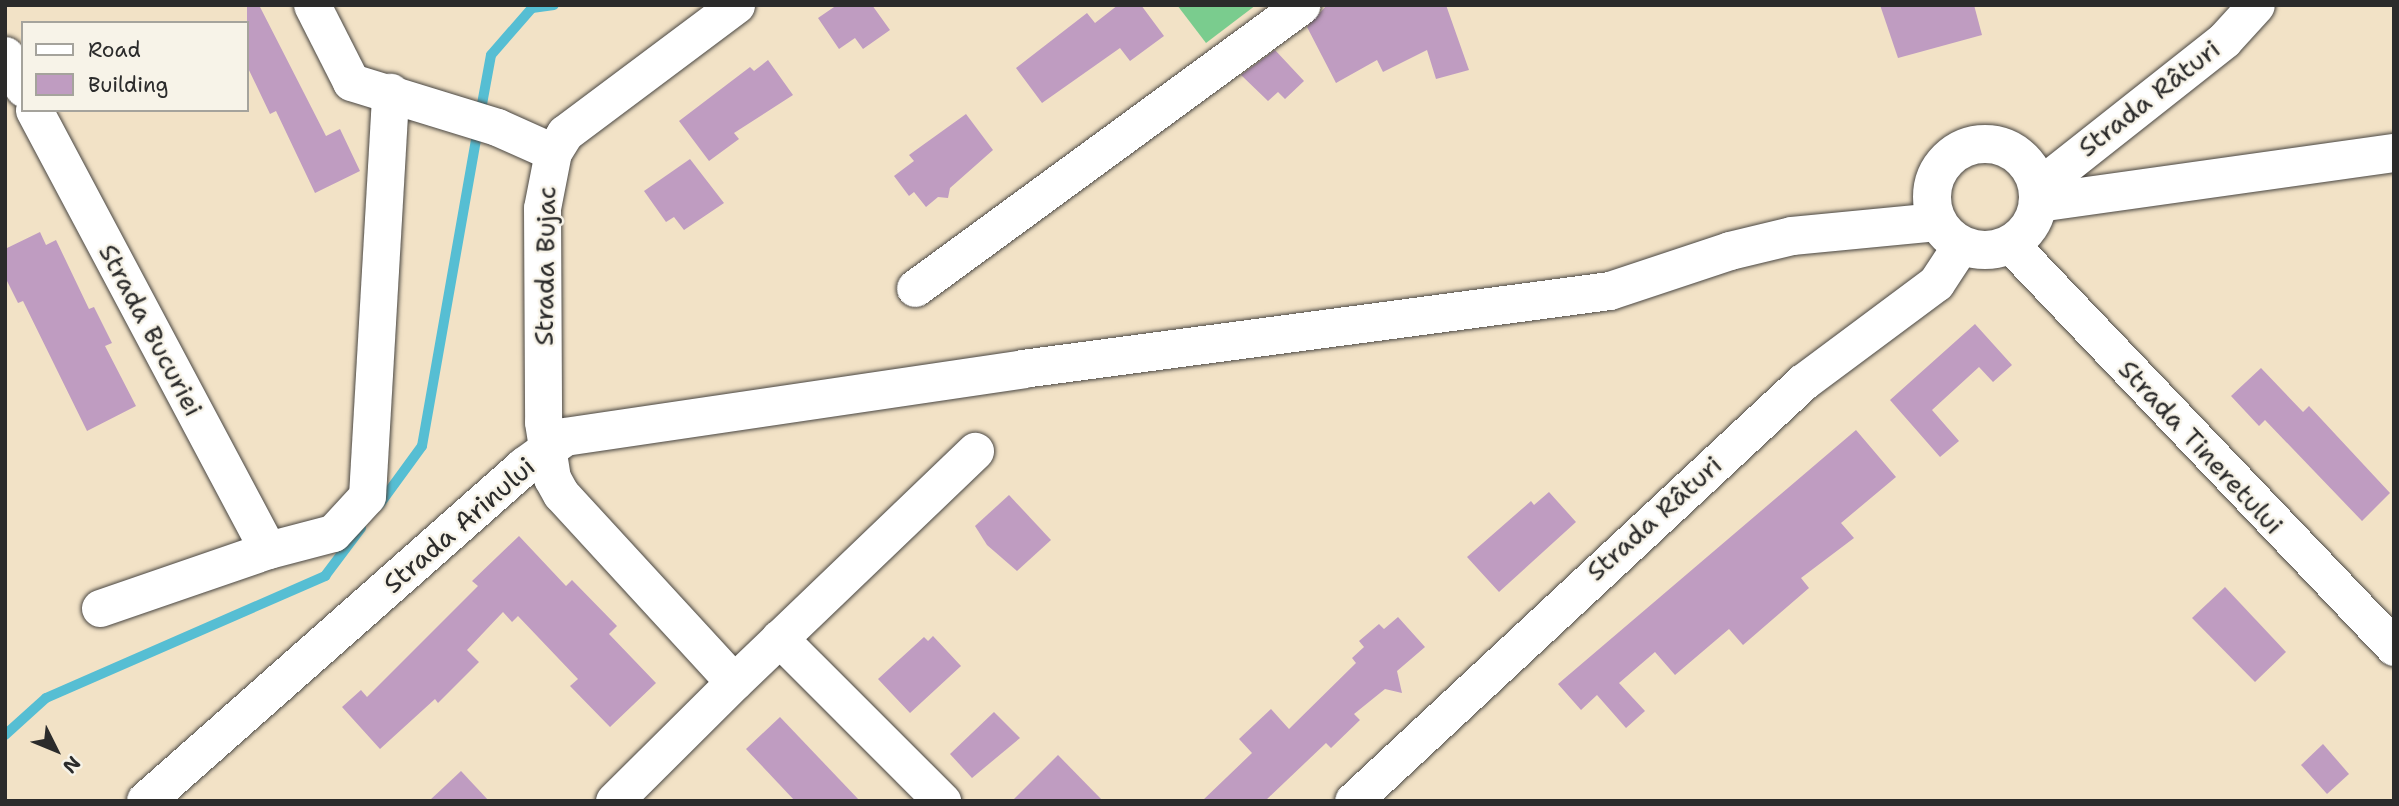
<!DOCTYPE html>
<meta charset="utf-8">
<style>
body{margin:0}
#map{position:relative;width:2399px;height:806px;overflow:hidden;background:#f2e2c6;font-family:"Shantell Sans",sans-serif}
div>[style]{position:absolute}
.green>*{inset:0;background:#7acc8e}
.stream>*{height:10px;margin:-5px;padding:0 5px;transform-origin:5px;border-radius:5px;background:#56bed3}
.building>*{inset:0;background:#bf9cc1}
.roads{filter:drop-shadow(0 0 2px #494642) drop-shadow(0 0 2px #494642)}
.minor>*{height:37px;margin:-18.5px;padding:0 18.5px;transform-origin:18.5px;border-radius:18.5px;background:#fff}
.tertiary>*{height:38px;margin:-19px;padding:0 19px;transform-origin:19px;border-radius:19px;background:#fff}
.tertiary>.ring{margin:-19px;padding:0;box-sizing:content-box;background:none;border:38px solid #fff;border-radius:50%}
span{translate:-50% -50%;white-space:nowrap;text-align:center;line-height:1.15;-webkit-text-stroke:5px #f7f3e8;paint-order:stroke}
.street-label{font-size:26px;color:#2b2b2b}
.frame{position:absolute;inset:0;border:7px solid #2b2b2b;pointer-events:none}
.legend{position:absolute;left:21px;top:21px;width:228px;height:91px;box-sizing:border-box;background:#f7f3e8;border:2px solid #a5a39c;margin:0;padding:9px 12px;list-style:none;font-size:21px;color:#2b2b2b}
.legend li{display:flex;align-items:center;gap:14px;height:35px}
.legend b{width:35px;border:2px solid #a5a39c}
.north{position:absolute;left:21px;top:715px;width:70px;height:70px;-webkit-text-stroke:5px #f7f3e8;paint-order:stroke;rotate:133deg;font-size:19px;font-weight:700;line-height:28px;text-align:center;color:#2b2b2b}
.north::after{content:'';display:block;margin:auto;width:24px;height:32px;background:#2b2b2b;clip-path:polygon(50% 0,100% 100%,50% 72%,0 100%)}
</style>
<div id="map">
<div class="green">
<div style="clip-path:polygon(1177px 5px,1256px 5px,1206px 43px)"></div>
</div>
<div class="stream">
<div style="left:480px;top:115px;width:61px;rotate:-79.6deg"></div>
<div style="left:491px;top:55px;width:62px;rotate:-48.9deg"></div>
<div style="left:532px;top:8px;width:22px;rotate:-8deg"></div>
<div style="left:379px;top:505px;width:73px;rotate:-53.9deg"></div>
<div style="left:422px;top:446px;width:321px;rotate:-80deg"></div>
<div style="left:5px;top:735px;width:55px;rotate:-42.1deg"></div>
<div style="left:46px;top:698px;width:305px;rotate:-23.6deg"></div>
<div style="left:325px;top:576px;width:60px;rotate:-53.1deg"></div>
</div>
<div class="building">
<div style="clip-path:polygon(247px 5px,259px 5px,326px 136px,340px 129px,360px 171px,315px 193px,276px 111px,270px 114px,247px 66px)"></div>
<div style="clip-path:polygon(837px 5px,872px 5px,890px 30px,863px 49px,855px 38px,839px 49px,818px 18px)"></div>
<div style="clip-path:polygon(1118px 5px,1141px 5px,1164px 36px,1130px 61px,1120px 48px,1042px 103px,1016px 68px,1087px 13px,1095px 23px)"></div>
<div style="clip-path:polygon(1327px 5px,1446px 5px,1469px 70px,1436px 79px,1427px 50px,1383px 72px,1377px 60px,1336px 83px,1307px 27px)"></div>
<div style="clip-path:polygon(1880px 5px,1974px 5px,1982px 35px,1898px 58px)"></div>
<div style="clip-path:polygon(1275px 50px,1304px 81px,1285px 99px,1278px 92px,1268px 101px,1241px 75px)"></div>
<div style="clip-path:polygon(768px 60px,793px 95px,734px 133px,739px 139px,709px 161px,679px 121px,750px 67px,754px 71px)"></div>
<div style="clip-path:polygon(966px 114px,993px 150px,950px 188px,948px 198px,938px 197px,926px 207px,914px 192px,909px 196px,894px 176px,914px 161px,909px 155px)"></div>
<div style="clip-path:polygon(690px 159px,724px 203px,684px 230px,674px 217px,666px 222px,644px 191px)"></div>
<div style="clip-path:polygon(40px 232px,46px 245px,56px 240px,89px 309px,94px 307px,112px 343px,105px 346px,136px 406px,87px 431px,23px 301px,18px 303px,5px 277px,5px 249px)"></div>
<div style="clip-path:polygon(1975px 324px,2012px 365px,1993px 382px,1979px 367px,1932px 410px,1959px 441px,1940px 457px,1890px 400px)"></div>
<div style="clip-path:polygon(2261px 368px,2303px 412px,2309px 406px,2390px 493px,2362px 521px,2265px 420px,2259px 426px,2231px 396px)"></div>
<div style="clip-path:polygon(1856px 430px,1896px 477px,1841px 523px,1854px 538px,1801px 578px,1809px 588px,1743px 645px,1729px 629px,1675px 675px,1655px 652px,1619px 683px,1645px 711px,1626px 728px,1597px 695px,1581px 710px,1558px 684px)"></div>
<div style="clip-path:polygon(1549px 492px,1576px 522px,1499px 592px,1467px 557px,1531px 501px,1534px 505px)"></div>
<div style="clip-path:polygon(1009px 495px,1051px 540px,1017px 571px,987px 545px,975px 526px)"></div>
<div style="clip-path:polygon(519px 536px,566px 586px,572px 580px,617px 626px,609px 634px,656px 683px,610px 727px,570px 686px,578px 679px,518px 616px,512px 622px,503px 612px,467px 650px,479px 662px,438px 703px,435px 699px,380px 749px,342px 707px,361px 690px,367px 697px,478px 586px,472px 581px)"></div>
<div style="clip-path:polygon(2225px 587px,2286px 652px,2255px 682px,2192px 618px)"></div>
<div style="clip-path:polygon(1398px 617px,1425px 647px,1397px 671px,1402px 693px,1385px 689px,1354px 714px,1360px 720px,1331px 748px,1326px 743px,1265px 801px,1202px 801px,1252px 753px,1239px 739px,1271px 709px,1289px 729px,1356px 663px,1352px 658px,1364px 647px,1359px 641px,1379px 624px,1384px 629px)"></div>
<div style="clip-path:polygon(933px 636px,961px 666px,910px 713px,878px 679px,924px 637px,928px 641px)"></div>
<div style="clip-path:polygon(994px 712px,1020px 738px,972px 778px,950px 754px)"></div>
<div style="clip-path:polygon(780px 717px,860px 801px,795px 801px,746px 749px)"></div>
<div style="clip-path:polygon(2323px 744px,2349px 774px,2327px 794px,2301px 765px)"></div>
<div style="clip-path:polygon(1058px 755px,1103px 801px,1012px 801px)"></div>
<div style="clip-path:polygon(461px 771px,489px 801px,429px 801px)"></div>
</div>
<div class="roads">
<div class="minor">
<div style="left:312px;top:5px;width:86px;rotate:63.1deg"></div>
<div style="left:351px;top:82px;width:153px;rotate:17.1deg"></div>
<div style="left:497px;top:127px;width:61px;rotate:24.1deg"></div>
<div style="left:736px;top:5px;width:214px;rotate:143.2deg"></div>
<div style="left:565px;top:133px;width:22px;rotate:122deg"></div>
<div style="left:553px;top:152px;width:57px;rotate:101.1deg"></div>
<div style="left:542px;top:208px;width:214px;rotate:89.7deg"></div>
<div style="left:543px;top:422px;width:57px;rotate:80.9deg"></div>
<div style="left:552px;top:478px;width:18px;rotate:61deg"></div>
<div style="left:561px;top:494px;width:255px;rotate:47.4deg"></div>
<div style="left:734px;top:682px;width:334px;rotate:-43.8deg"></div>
<div style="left:5px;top:55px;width:38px;rotate:61deg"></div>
<div style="left:34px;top:110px;width:498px;rotate:62deg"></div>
<div style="left:2038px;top:187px;width:237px;rotate:-38.3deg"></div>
<div style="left:2224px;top:40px;width:47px;rotate:-47.6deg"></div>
<div style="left:2010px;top:244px;width:557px;rotate:46.38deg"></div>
<div style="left:915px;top:288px;width:479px;rotate:-36.2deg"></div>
<div style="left:100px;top:608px;width:178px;rotate:-19deg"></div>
<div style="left:268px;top:550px;width:67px;rotate:-14.7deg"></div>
<div style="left:333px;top:533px;width:50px;rotate:-47.4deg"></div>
<div style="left:367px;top:496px;width:405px;rotate:-86.7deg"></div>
<div style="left:779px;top:638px;width:231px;rotate:45deg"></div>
<div style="left:614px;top:801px;width:169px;rotate:-44.8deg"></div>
<div style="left:1353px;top:801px;width:615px;rotate:-42.96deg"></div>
<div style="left:1803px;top:382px;width:166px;rotate:-36.7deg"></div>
<div style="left:1936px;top:283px;width:45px;rotate:-56.7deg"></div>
</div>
<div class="tertiary">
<div class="ring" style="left:1932px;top:144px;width:68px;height:68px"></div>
<div style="left:2038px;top:203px;width:359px;rotate:-8deg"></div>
<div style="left:146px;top:801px;width:506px;rotate:-41.47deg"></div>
<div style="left:525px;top:466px;width:49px;rotate:-35.9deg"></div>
<div style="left:565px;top:437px;width:463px;rotate:-8.4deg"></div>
<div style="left:1023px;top:369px;width:592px;rotate:-7.57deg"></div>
<div style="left:1610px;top:291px;width:126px;rotate:-18.4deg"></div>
<div style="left:1730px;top:251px;width:64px;rotate:-13.6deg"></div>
<div style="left:1792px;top:236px;width:146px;rotate:-5.5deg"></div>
</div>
</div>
<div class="street-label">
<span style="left:2149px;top:98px;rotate:-38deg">Strada Râturi</span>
<span style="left:545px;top:266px;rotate:-89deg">Strada Bujac</span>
<span style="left:151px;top:330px;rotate:62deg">Strada Bucuriei</span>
<span style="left:2201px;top:447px;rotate:47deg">Strada Tineretului</span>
<span style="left:1654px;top:518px;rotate:-42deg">Strada Râturi</span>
<span style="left:459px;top:525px;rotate:-41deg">Strada Arinului</span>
</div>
<div class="frame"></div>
<ul class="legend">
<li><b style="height:9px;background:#fff"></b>Road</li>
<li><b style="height:19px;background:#bf9cc1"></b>Building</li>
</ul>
<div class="north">N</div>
</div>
